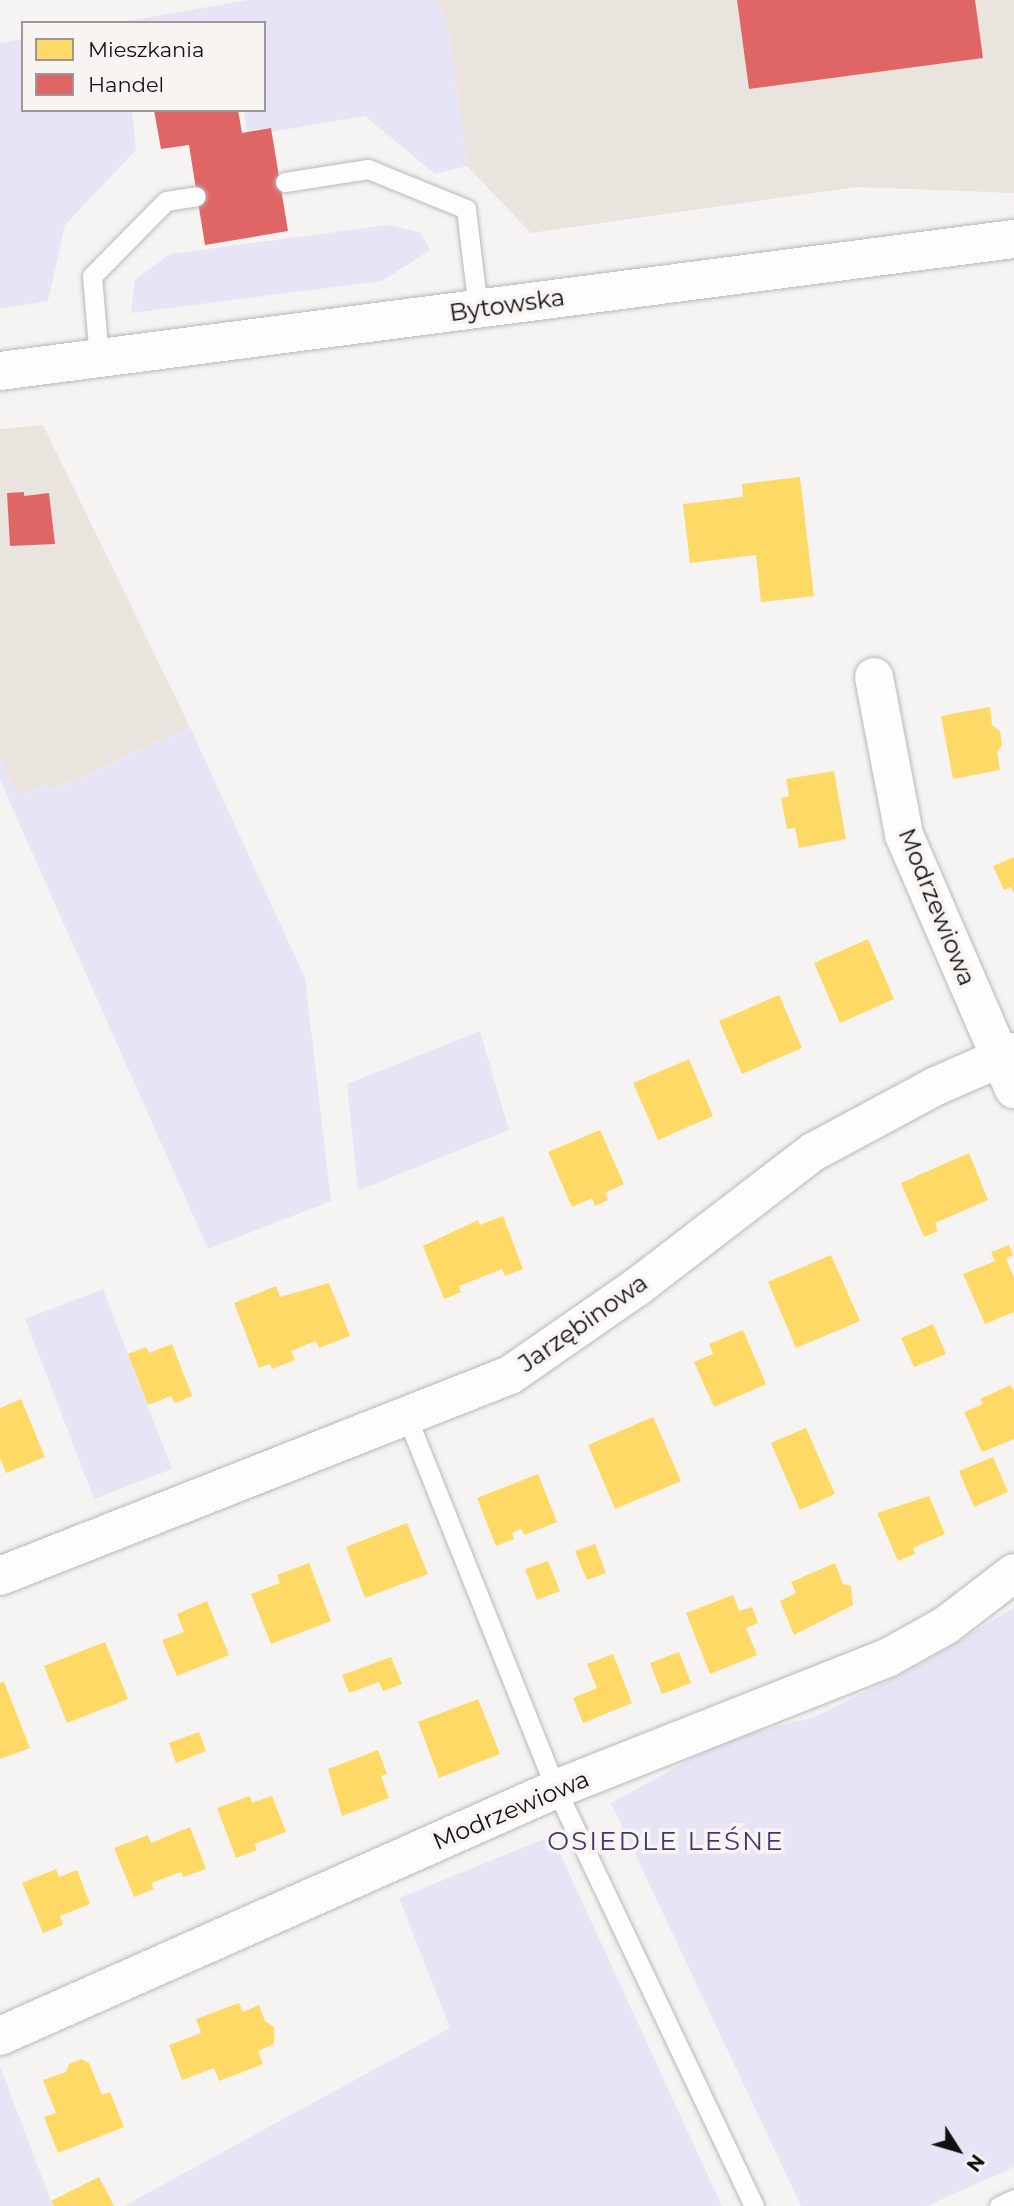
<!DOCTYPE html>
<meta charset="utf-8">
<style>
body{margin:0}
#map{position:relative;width:1014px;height:2206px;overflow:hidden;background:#f6f4f2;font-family:Montserrat,sans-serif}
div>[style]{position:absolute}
.built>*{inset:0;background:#eae4df}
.green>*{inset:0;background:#e7e5f5}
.homes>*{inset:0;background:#ffd966}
.shops>*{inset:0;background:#e06666}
.roads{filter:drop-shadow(0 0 2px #bab8b7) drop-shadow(0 0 2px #bab8b7)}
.service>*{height:19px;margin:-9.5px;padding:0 9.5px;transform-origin:9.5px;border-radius:9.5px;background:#fefdfd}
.minor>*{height:38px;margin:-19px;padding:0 19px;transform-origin:19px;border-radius:19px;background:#fefdfd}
.secondary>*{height:38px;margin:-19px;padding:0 19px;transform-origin:19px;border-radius:19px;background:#fefdfd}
span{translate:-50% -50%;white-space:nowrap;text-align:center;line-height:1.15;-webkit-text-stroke:7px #f7f4f1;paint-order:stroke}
.street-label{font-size:24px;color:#121010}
.neighbourhood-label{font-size:26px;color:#423773;letter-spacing:2px}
.legend{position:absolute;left:21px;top:21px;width:245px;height:91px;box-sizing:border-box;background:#f7f4f1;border:2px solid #9b9997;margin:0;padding:9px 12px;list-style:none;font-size:21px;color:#121010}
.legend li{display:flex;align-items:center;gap:14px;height:35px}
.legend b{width:35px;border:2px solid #9b9997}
.north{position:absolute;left:923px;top:2115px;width:70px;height:70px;-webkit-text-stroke:5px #f7f4f1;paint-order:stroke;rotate:127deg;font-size:19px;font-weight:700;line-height:28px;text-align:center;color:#121010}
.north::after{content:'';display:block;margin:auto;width:24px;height:32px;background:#121010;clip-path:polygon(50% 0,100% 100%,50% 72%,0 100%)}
</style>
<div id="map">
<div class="built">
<div style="clip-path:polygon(437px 0,1014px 0,1014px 193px,856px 187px,531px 233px,467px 166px,449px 32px)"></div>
<div style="clip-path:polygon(43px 425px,190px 727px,49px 792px,47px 784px,19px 795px,0 756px,0 429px)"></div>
</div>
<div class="green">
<div style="clip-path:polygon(248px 0,437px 0,449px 32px,467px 166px,435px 174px,365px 116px,247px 136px,244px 110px,264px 110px,264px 23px,116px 23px)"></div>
<div style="clip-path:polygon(23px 39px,23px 110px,132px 110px,136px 150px,65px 225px,48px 301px,0 309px,0 43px)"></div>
<div style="clip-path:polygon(388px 225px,420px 232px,430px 250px,382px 281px,131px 313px,135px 280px,170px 254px)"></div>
<div style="clip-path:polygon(190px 727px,305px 978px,331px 1201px,208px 1249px,0 780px,0 756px,19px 795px,47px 784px,50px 792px)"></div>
<div style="clip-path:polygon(480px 1031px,509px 1130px,358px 1191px,347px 1084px)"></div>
<div style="clip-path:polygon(103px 1289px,172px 1469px,94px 1499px,25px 1319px)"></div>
<div style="clip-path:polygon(1014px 1607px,1014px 2167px,927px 2206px,801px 2206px,611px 1803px,727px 1739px,814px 1717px,923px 1663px)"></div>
<div style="clip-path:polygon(552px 1836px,722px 2206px,124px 2206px,450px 2028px,399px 1898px)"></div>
<div style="clip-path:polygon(0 2066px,51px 2201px,53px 2206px,0 2206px)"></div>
</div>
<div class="homes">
<div style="clip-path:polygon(800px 477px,814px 596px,761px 602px,756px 555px,690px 563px,683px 504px,743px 497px,742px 484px)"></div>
<div style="clip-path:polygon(990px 707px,992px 725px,1000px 731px,1002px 745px,997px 752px,1000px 770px,953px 779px,941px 716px)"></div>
<div style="clip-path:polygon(834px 771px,846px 839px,799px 848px,795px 828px,787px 829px,781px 798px,789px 796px,786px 779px)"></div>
<div style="clip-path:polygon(1014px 857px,1014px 893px,1011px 887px,1004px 890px,993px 866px)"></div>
<div style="clip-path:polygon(868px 939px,894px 999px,840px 1023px,814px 963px)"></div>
<div style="clip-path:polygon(779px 995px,802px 1048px,742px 1074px,719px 1021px)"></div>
<div style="clip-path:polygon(689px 1059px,713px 1116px,658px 1140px,633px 1083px)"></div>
<div style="clip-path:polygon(600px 1130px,624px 1184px,605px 1193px,608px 1200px,595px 1206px,592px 1198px,572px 1207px,548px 1152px)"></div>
<div style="clip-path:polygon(969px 1153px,988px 1200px,935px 1223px,938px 1231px,924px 1237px,901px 1183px)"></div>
<div style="clip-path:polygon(503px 1216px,523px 1269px,505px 1276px,502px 1269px,459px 1286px,461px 1292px,444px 1299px,423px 1246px,478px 1220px,480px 1225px)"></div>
<div style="clip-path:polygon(1009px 1245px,1013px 1255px,1006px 1258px,1014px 1278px,1014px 1312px,985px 1324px,963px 1274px,995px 1261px,991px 1252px)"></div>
<div style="clip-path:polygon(831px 1255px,860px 1321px,796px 1348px,768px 1282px)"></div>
<div style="clip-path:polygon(329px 1283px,350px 1336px,319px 1348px,316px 1341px,291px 1351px,295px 1360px,272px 1369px,270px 1364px,259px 1368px,234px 1303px,276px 1286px,280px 1297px)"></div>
<div style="clip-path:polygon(933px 1324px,946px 1354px,914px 1367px,901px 1338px)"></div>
<div style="clip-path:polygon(743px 1330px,766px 1384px,714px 1407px,694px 1362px,713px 1354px,709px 1344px)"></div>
<div style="clip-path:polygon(172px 1344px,192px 1396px,175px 1403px,171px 1396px,148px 1405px,128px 1354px,146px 1347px,149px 1353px)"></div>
<div style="clip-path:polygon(1010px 1385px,1014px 1391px,1014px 1439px,982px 1452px,964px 1412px,983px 1404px,980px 1399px)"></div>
<div style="clip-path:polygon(21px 1399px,45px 1457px,6px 1473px,0 1458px,0 1408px)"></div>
<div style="clip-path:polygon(653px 1417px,681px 1481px,615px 1509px,588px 1445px)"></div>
<div style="clip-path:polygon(806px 1428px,835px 1494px,800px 1510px,771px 1443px)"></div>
<div style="clip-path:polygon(993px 1457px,1008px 1492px,974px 1507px,959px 1471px)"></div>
<div style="clip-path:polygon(538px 1474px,557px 1522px,524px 1535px,521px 1529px,512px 1533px,514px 1539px,496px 1546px,477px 1498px)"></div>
<div style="clip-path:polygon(929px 1496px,945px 1534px,913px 1548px,915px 1554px,898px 1561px,877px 1513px)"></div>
<div style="clip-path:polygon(407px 1523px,428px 1574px,365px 1598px,346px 1547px)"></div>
<div style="clip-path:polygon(595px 1544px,606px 1573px,587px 1580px,575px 1551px)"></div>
<div style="clip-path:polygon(548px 1561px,560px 1591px,537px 1600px,525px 1569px)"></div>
<div style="clip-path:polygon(309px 1563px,331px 1621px,271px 1644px,251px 1594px,280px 1583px,277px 1575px)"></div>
<div style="clip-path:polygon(835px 1563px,843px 1584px,851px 1586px,853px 1605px,794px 1635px,780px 1601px,796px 1593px,791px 1582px)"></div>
<div style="clip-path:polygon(733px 1595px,739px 1611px,752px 1607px,758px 1623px,746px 1628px,757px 1655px,710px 1674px,686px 1613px)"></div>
<div style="clip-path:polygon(207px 1601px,229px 1655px,177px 1676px,162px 1640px,184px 1632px,177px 1614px)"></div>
<div style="clip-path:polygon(105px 1642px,128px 1699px,67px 1723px,44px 1666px)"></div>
<div style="clip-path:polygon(679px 1652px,691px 1683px,662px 1694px,650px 1663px)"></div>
<div style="clip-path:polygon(613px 1654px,632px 1703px,583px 1723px,573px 1698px,597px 1688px,587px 1664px)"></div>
<div style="clip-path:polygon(391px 1657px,402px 1684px,383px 1691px,379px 1682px,349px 1693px,342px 1675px)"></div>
<div style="clip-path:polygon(4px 1682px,30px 1748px,0 1759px,0 1683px)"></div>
<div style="clip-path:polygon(478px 1699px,500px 1754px,439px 1778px,418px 1722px)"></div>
<div style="clip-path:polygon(199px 1732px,206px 1751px,176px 1763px,169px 1743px)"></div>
<div style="clip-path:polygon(378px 1750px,387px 1774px,381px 1776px,389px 1798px,342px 1816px,328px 1769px)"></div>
<div style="clip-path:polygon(250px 1796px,252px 1803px,272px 1796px,286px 1832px,254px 1844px,257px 1850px,236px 1858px,217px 1808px)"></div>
<div style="clip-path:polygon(190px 1827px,206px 1869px,183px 1877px,181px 1872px,151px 1883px,154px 1889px,134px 1897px,114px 1848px,148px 1835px,151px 1843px)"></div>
<div style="clip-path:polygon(56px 1869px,59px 1877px,77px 1870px,90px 1904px,60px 1916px,63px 1925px,43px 1933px,22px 1883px)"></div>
<div style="clip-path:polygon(239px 2003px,243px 2012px,259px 2005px,265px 2021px,274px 2027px,274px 2044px,258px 2051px,263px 2064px,219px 2081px,214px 2068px,182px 2080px,169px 2045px,201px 2033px,196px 2019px)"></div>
<div style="clip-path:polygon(81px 2059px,89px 2063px,102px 2095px,110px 2092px,124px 2127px,58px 2153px,44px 2117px,56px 2113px,43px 2080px,66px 2072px,69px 2064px)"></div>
<div style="clip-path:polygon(99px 2177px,114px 2206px,54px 2206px,51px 2201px)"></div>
</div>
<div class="shops">
<div style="clip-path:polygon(737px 0,975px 0,983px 58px,749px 89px)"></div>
<div style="clip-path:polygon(154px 110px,238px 110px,242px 133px,271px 128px,288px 231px,205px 245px,189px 145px,161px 149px)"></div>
<div style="clip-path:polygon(24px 492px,24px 496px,49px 493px,55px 544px,10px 546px,7px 493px)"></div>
</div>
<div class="roads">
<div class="service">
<div style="left:285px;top:182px;width:84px;rotate:-8.9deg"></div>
<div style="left:368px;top:169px;width:106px;rotate:22.2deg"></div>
<div style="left:466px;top:209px;width:101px;rotate:83.2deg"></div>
<div style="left:99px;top:358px;width:82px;rotate:-94.9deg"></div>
<div style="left:92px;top:276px;width:105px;rotate:-45.4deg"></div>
<div style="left:166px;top:201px;width:30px;rotate:-9deg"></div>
<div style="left:407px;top:1417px;width:401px;rotate:68.2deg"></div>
<div style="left:556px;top:1789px;width:462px;rotate:64.6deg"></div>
<div style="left:999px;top:2206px;width:17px;rotate:-25deg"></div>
</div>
<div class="minor">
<div style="left:874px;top:677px;width:161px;rotate:79.2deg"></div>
<div style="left:904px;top:835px;width:277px;rotate:66.6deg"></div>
<div style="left:0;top:1576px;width:548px;rotate:-21.51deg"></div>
<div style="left:510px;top:1375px;width:155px;rotate:-34.7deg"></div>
<div style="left:637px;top:1287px;width:222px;rotate:-37.5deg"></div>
<div style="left:813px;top:1152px;width:140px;rotate:-28.2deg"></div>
<div style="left:936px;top:1086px;width:85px;rotate:-23.6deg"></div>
<div style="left:0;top:2036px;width:608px;rotate:-23.95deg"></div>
<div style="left:556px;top:1789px;width:358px;rotate:-21.6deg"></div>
<div style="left:889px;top:1657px;width:64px;rotate:-29deg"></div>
<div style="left:945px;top:1626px;width:87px;rotate:-37.5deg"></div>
</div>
<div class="secondary">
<div style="left:0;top:371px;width:1023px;rotate:-7.42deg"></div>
</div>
</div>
<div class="street-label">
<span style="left:507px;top:305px;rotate:-8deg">Bytowska</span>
<span style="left:937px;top:907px;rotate:68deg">Modrzewiowa</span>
<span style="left:583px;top:1323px;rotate:-35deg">Jarzębinowa</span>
<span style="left:511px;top:1810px;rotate:-23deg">Modrzewiowa</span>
</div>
<div class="neighbourhood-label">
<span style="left:666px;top:1842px">OSIEDLE LEŚNE</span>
</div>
<ul class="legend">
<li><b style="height:19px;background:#ffd966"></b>Mieszkania</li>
<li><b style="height:19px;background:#e06666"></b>Handel</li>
</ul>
<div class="north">N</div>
</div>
